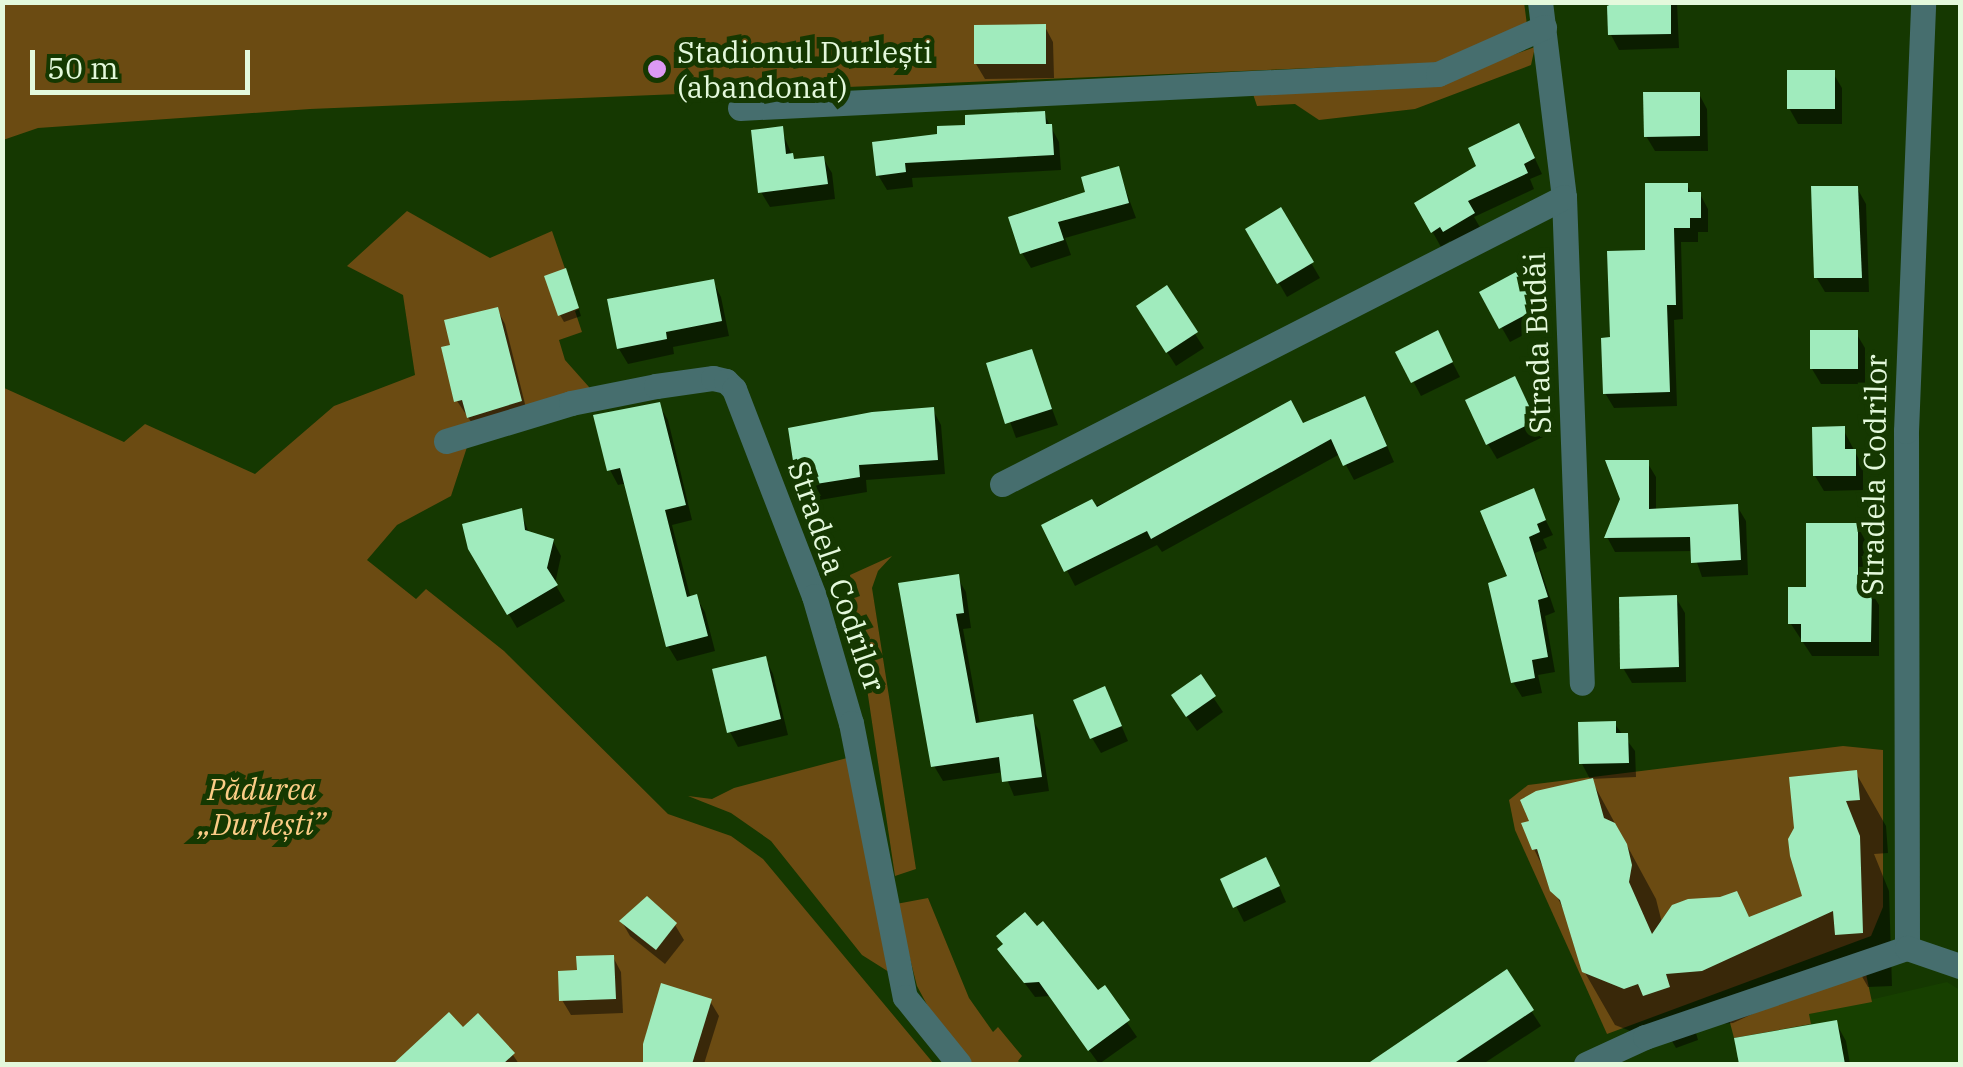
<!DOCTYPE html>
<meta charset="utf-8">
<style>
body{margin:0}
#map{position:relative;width:1963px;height:1067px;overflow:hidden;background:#153801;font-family:"IBM Plex Serif",serif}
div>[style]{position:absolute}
.built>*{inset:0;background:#174000}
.green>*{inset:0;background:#6b4b12}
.shadow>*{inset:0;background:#0007}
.building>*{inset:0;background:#a0ebbd}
.minor>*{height:25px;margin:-12.5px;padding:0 12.5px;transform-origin:12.5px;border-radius:12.5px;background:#466e6e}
.dots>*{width:28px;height:28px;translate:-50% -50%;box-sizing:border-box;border:5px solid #153801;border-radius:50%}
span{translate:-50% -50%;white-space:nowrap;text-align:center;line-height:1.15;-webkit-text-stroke:10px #153801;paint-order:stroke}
.poi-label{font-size:30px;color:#e4f9dc}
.left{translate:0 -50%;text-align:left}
.street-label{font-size:30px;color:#e4f9dc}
.park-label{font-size:30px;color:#fbcc86;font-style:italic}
.frame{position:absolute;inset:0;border:5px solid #e4f9dc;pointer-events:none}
.scale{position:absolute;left:30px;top:50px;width:220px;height:45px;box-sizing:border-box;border:5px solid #e4f9dc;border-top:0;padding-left:12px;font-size:30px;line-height:35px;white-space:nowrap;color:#e4f9dc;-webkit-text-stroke:8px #153801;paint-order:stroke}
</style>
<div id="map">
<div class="built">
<div style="clip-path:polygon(1947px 982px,1960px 990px,1960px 1064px,1739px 1064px,1734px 1038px,1811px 1024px,1809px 1014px)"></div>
</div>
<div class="green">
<div style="clip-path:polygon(1524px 2px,1527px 25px,1436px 63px,310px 109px,38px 128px,3px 140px,2px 3px)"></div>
<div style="clip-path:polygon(1535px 47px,1531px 65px,1415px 109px,1319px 120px,1295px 104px,1257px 106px,1253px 94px,1428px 85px)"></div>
<div style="clip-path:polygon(407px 211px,490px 258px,552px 231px,579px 309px,575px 311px,582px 332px,559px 340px,565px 360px,589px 387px,593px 412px,573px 410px,468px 444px,451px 496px,397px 525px,367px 560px,416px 599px,426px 589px,504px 651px,668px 814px,731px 836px,763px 859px,934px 1064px,3px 1064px,2px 387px,124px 442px,145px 424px,255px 474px,334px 406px,415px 375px,403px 295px,347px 266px)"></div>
<div style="clip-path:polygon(892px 556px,878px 571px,872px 588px,916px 869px,895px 876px,850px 575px)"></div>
<div style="clip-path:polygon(1843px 746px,1883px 750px,1883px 907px,1871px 936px,1607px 1034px,1515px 830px,1509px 800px,1528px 785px)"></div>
<div style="clip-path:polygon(847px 758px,889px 972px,862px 955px,771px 841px,731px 813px,688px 796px,712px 799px,734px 788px)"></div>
<div style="clip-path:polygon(928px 898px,969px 998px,993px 1032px,998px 1027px,1022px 1056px,1018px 1061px,1021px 1064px,970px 1064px,940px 1029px,917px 986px,896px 904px)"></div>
<div style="clip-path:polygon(1866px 974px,1872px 1002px,1809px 1014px,1811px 1024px,1734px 1038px,1729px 1019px)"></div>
</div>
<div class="shadow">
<div style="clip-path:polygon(1619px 2px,1677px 2px,1679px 48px,1619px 50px,1611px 35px)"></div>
<div style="clip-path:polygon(1045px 27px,1053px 42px,1054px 78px,985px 79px,976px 64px)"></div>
<div style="clip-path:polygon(1833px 73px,1842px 88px,1842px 124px,1798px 124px,1789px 108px)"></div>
<div style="clip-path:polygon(1699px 94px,1707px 109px,1708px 151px,1655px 151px,1646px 136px)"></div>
<div style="clip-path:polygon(1044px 114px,1059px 142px,1061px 170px,912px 178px,913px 187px,887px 190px,878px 175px,940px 136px)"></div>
<div style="clip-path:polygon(781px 129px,795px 162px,823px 158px,832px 173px,835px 199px,770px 207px,761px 192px)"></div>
<div style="clip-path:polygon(1527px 141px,1542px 174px,1530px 179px,1534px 189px,1474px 217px,1481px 229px,1453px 246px,1450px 241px,1441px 247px,1417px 204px)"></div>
<div style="clip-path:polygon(1118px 169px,1136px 218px,1065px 238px,1071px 255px,1031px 268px,1022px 253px)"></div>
<div style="clip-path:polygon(1687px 185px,1692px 194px,1700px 194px,1708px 209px,1708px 232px,1698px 232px,1698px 242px,1681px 242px,1683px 319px,1674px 320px,1677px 406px,1614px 408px,1605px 393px,1612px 340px,1648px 252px)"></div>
<div style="clip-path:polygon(1857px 188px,1866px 204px,1869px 292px,1825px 292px,1816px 277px)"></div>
<div style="clip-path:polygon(1280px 210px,1320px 278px,1287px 297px,1248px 230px)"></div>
<div style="clip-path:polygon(1515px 275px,1543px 325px,1510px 342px,1482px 293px)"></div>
<div style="clip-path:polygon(569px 278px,581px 316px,564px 322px,560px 315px)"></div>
<div style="clip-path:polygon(713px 282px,721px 297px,729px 336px,673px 347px,674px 354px,628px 364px,619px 349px,610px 301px)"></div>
<div style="clip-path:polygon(497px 309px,505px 324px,528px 416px,478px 432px,457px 401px,453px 346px)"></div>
<div style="clip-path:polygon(1148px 322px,1195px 334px,1204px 348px,1176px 366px)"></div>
<div style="clip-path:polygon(1856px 333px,1865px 348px,1865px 384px,1821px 384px,1812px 369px)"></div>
<div style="clip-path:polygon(1445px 348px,1460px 377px,1421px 396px,1413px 381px)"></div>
<div style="clip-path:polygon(1031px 352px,1058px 425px,1016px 438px,989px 365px)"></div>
<div style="clip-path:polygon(1523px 395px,1543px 437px,1497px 459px,1488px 444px)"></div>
<div style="clip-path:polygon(659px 405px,668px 420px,692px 520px,672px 525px,691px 599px,696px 597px,705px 612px,715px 651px,677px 661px,668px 646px,627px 483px,618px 485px,610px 470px)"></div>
<div style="clip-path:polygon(933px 410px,941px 425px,945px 474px,866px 480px,867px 492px,808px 502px,799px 487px)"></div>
<div style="clip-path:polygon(1373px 414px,1394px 462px,1354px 480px,1340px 454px,1162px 552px,1157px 545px,1075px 586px,1044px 526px,1303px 426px)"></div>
<div style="clip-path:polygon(1843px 429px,1863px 467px,1863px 490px,1824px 491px,1815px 476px)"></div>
<div style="clip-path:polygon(1647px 462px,1656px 477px,1656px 511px,1737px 506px,1746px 521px,1748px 575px,1702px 577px,1693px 551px,1615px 552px,1607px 537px)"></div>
<div style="clip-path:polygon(1532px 492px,1553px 535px,1543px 539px,1547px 548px,1535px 553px,1555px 612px,1545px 616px,1555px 672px,1538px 675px,1542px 693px,1522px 697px,1513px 682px,1510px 578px)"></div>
<div style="clip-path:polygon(520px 511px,530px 535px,553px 541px,561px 556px,555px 584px,565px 601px,517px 628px,470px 548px)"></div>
<div style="clip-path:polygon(1857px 525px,1865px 540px,1866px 590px,1870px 590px,1879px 605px,1879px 656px,1812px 656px,1791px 624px,1809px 589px)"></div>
<div style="clip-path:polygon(957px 577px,966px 592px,971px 628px,963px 629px,980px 724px,1031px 717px,1040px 732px,1049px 791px,1014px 796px,1004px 772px,943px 781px,934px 766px)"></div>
<div style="clip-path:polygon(1676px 598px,1685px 613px,1686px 682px,1632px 683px,1623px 668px)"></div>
<div style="clip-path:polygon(765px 658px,773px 674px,788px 735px,738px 747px,730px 732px)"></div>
<div style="clip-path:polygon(1200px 678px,1223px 712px,1197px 731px,1183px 711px)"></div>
<div style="clip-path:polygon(1112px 704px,1128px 741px,1101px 753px,1092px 738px)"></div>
<div style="clip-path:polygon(1614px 723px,1635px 751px,1636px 777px,1590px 779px,1582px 764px)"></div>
<div style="clip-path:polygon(1856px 773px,1886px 826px,1888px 853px,1874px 854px,1889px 891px,1892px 986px,1868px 987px,1856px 966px,1733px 1023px,1694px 1026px,1698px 1040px,1676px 1048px,1669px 1036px,1656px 1041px,1615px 1025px,1584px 971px,1568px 919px,1534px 849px,1592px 781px,1656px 899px,1662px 923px,1736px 894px,1750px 919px,1805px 898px)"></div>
<div style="clip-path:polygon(1274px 875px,1286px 902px,1244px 922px,1223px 880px)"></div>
<div style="clip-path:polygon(622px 922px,675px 925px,684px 940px,665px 964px,630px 936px)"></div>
<div style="clip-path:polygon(1000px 950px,1097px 994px,1104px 989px,1137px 1037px,1099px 1064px,1050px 996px,1035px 997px)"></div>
<div style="clip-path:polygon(613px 957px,621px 972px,623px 1013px,571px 1015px,562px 1000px,579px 973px)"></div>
<div style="clip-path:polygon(1506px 972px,1541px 1026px,1483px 1064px,1387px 1064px,1383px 1056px)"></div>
<div style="clip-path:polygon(710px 1001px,719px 1016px,704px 1064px,646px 1064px,645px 1044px)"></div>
<div style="clip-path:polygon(449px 1016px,463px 1031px,513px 1055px,519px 1064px,397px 1064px)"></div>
<div style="clip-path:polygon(1836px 1023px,1846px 1041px,1850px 1064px,1742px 1064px,1737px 1040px)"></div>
</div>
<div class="building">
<div style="clip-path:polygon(1616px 2px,1671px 2px,1671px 34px,1608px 35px,1607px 6px)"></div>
<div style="clip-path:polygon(1046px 24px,1046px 64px,974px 64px,974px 25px)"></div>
<div style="clip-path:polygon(1787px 70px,1835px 70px,1835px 109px,1787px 109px)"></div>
<div style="clip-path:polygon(1643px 92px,1700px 92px,1700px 136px,1644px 137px)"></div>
<div style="clip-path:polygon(1045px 111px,1046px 124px,1052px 124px,1054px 155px,905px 163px,906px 172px,876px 176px,872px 142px,937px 134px,937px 126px,965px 125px,965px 115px)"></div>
<div style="clip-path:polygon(1519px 123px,1535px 158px,1524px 164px,1528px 173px,1468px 201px,1475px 213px,1443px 232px,1440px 227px,1431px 233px,1414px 203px,1476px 166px,1468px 148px)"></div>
<div style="clip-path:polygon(783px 126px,786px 154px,793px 153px,794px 159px,824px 156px,828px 184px,758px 193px,751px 130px)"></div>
<div style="clip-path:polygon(1119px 166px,1129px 203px,1058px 222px,1064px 240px,1020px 254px,1008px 217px,1085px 192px,1081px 177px)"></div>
<div style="clip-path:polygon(1645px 183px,1688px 183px,1688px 192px,1701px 192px,1701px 218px,1690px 218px,1690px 228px,1674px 228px,1676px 305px,1667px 305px,1670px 392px,1603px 394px,1601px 338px,1610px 337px,1607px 251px,1645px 250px)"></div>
<div style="clip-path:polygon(1811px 186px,1858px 186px,1862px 278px,1814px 278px)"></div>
<div style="clip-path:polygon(1281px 207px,1314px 262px,1277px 284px,1245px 229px)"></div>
<div style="clip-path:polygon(566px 268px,579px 308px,558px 316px,544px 276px)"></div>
<div style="clip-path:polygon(1516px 272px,1536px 309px,1499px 329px,1479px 292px)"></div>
<div style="clip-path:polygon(714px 279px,722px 321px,666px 332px,667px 339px,617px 349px,607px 299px)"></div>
<div style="clip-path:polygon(1167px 285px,1198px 332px,1166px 353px,1136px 306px)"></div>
<div style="clip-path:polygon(498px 307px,522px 401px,467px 418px,462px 400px,454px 402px,441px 347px,450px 345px,444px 320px)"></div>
<div style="clip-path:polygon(1438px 330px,1453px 362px,1411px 383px,1395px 352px)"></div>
<div style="clip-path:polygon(1810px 330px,1858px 330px,1858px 369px,1810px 369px)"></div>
<div style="clip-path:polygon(1032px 349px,1052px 409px,1005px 424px,986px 363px)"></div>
<div style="clip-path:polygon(1515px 376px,1536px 421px,1486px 445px,1465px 400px)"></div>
<div style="clip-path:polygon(1365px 396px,1387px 446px,1343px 466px,1331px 439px,1151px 539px,1147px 531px,1064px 572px,1041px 525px,1092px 499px,1097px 507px,1291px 400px,1303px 423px)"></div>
<div style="clip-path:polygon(660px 402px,686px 505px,665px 510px,687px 597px,697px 594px,708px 636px,666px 647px,620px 468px,607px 471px,593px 415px)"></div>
<div style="clip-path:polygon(934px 407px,938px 460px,859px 465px,860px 477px,797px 487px,788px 428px,872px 412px)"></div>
<div style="clip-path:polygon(1845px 426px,1845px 449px,1856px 449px,1856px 476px,1813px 476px,1812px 427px)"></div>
<div style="clip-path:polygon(1605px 460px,1649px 460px,1649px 509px,1738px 504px,1741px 560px,1691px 563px,1690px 537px,1604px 538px,1620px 499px)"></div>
<div style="clip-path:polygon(1534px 488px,1546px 520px,1537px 524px,1540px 532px,1529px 537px,1548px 597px,1538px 600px,1548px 657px,1532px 660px,1535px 678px,1511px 683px,1488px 583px,1507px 576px,1480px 511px)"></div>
<div style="clip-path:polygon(522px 508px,525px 530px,554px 539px,547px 568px,558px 585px,507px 615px,468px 549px,462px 524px)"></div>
<div style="clip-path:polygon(1806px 523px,1858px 523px,1858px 587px,1872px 587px,1871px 642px,1801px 642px,1801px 624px,1788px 624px,1788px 587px,1806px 587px)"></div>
<div style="clip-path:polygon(959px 574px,964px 613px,956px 614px,976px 723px,1033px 714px,1042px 777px,1002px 782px,999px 757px,931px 767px,898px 583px)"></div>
<div style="clip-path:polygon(1677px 595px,1679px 667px,1620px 669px,1619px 597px)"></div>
<div style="clip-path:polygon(766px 656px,781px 719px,727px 733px,712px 669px)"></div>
<div style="clip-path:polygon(1201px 674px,1216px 696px,1186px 717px,1171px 695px)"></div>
<div style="clip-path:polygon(1105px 686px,1122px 726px,1090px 739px,1073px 700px)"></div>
<div style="clip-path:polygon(1616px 721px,1616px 733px,1628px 733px,1629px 763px,1579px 764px,1578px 722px)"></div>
<div style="clip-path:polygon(1857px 770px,1860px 800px,1846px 801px,1860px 836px,1863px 933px,1835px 935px,1833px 911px,1702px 971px,1666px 974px,1670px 987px,1643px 996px,1638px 984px,1624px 989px,1582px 972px,1560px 900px,1550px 891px,1537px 849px,1532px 850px,1521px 823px,1529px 821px,1520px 800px,1536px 791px,1593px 778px,1604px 818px,1615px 823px,1627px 844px,1632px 865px,1629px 882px,1652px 934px,1672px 905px,1688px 899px,1720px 897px,1737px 891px,1749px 917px,1802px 896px,1790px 856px,1788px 839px,1794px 828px,1789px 777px)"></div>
<div style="clip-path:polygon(1266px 857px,1280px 886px,1233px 908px,1220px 879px)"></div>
<div style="clip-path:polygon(647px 896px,677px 923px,656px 950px,619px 921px)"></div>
<div style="clip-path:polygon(1025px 912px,1037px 926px,1043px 921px,1098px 990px,1105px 985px,1130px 1020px,1088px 1051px,1039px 982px,1024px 983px,997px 949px,1003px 944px,996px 936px)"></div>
<div style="clip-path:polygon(614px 955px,616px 999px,559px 1001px,558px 971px,577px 970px,576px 956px)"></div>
<div style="clip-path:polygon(1507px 969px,1534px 1010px,1453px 1064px,1367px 1064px)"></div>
<div style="clip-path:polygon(661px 983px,712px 999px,692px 1064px,643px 1064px,643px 1044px)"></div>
<div style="clip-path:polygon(449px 1012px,463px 1027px,478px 1013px,515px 1053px,503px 1064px,393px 1064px)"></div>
<div style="clip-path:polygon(1837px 1020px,1845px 1064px,1739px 1064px,1734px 1038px)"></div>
</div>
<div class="minor">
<div style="left:1540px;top:2px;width:196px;rotate:83deg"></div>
<div style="left:1564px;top:197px;width:486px;rotate:87.9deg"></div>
<div style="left:740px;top:108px;width:699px;rotate:-2.79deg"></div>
<div style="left:1438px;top:74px;width:116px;rotate:-23.9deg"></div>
<div style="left:446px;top:441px;width:131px;rotate:-16.9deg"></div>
<div style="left:571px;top:403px;width:87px;rotate:-11.3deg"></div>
<div style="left:656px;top:386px;width:58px;rotate:-8deg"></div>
<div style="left:713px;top:378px;width:13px;rotate:13deg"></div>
<div style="left:726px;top:381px;width:11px;rotate:45deg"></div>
<div style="left:734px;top:389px;width:222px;rotate:68.9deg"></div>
<div style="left:814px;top:596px;width:132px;rotate:73.8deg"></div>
<div style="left:851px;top:723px;width:279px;rotate:78.9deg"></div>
<div style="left:905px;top:997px;width:86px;rotate:51.1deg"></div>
<div style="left:1002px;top:484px;width:631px;rotate:-27.05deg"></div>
<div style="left:1907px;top:948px;width:517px;rotate:-90.11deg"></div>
<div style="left:1906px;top:431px;width:429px;rotate:-87.7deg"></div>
<div style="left:1586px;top:1064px;width:65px;rotate:-24.6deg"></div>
<div style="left:1645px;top:1037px;width:277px;rotate:-18.8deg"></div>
<div style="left:1907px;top:948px;width:56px;rotate:18.8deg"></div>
</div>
<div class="dots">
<div style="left:657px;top:69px;background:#dc99f4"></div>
</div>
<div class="poi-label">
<span class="left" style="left:677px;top:69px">Stadionul Durlești<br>(abandonat)</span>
</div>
<div class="street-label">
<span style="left:1537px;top:343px;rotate:-92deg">Strada Budăi</span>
<span style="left:1874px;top:475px;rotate:-89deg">Stradela Codrilor</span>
<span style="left:837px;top:576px;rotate:71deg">Stradela Codrilor</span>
</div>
<div class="park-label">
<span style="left:262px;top:806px">Pădurea<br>„Durlești”</span>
</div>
<div class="frame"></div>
<div class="scale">50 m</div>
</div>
